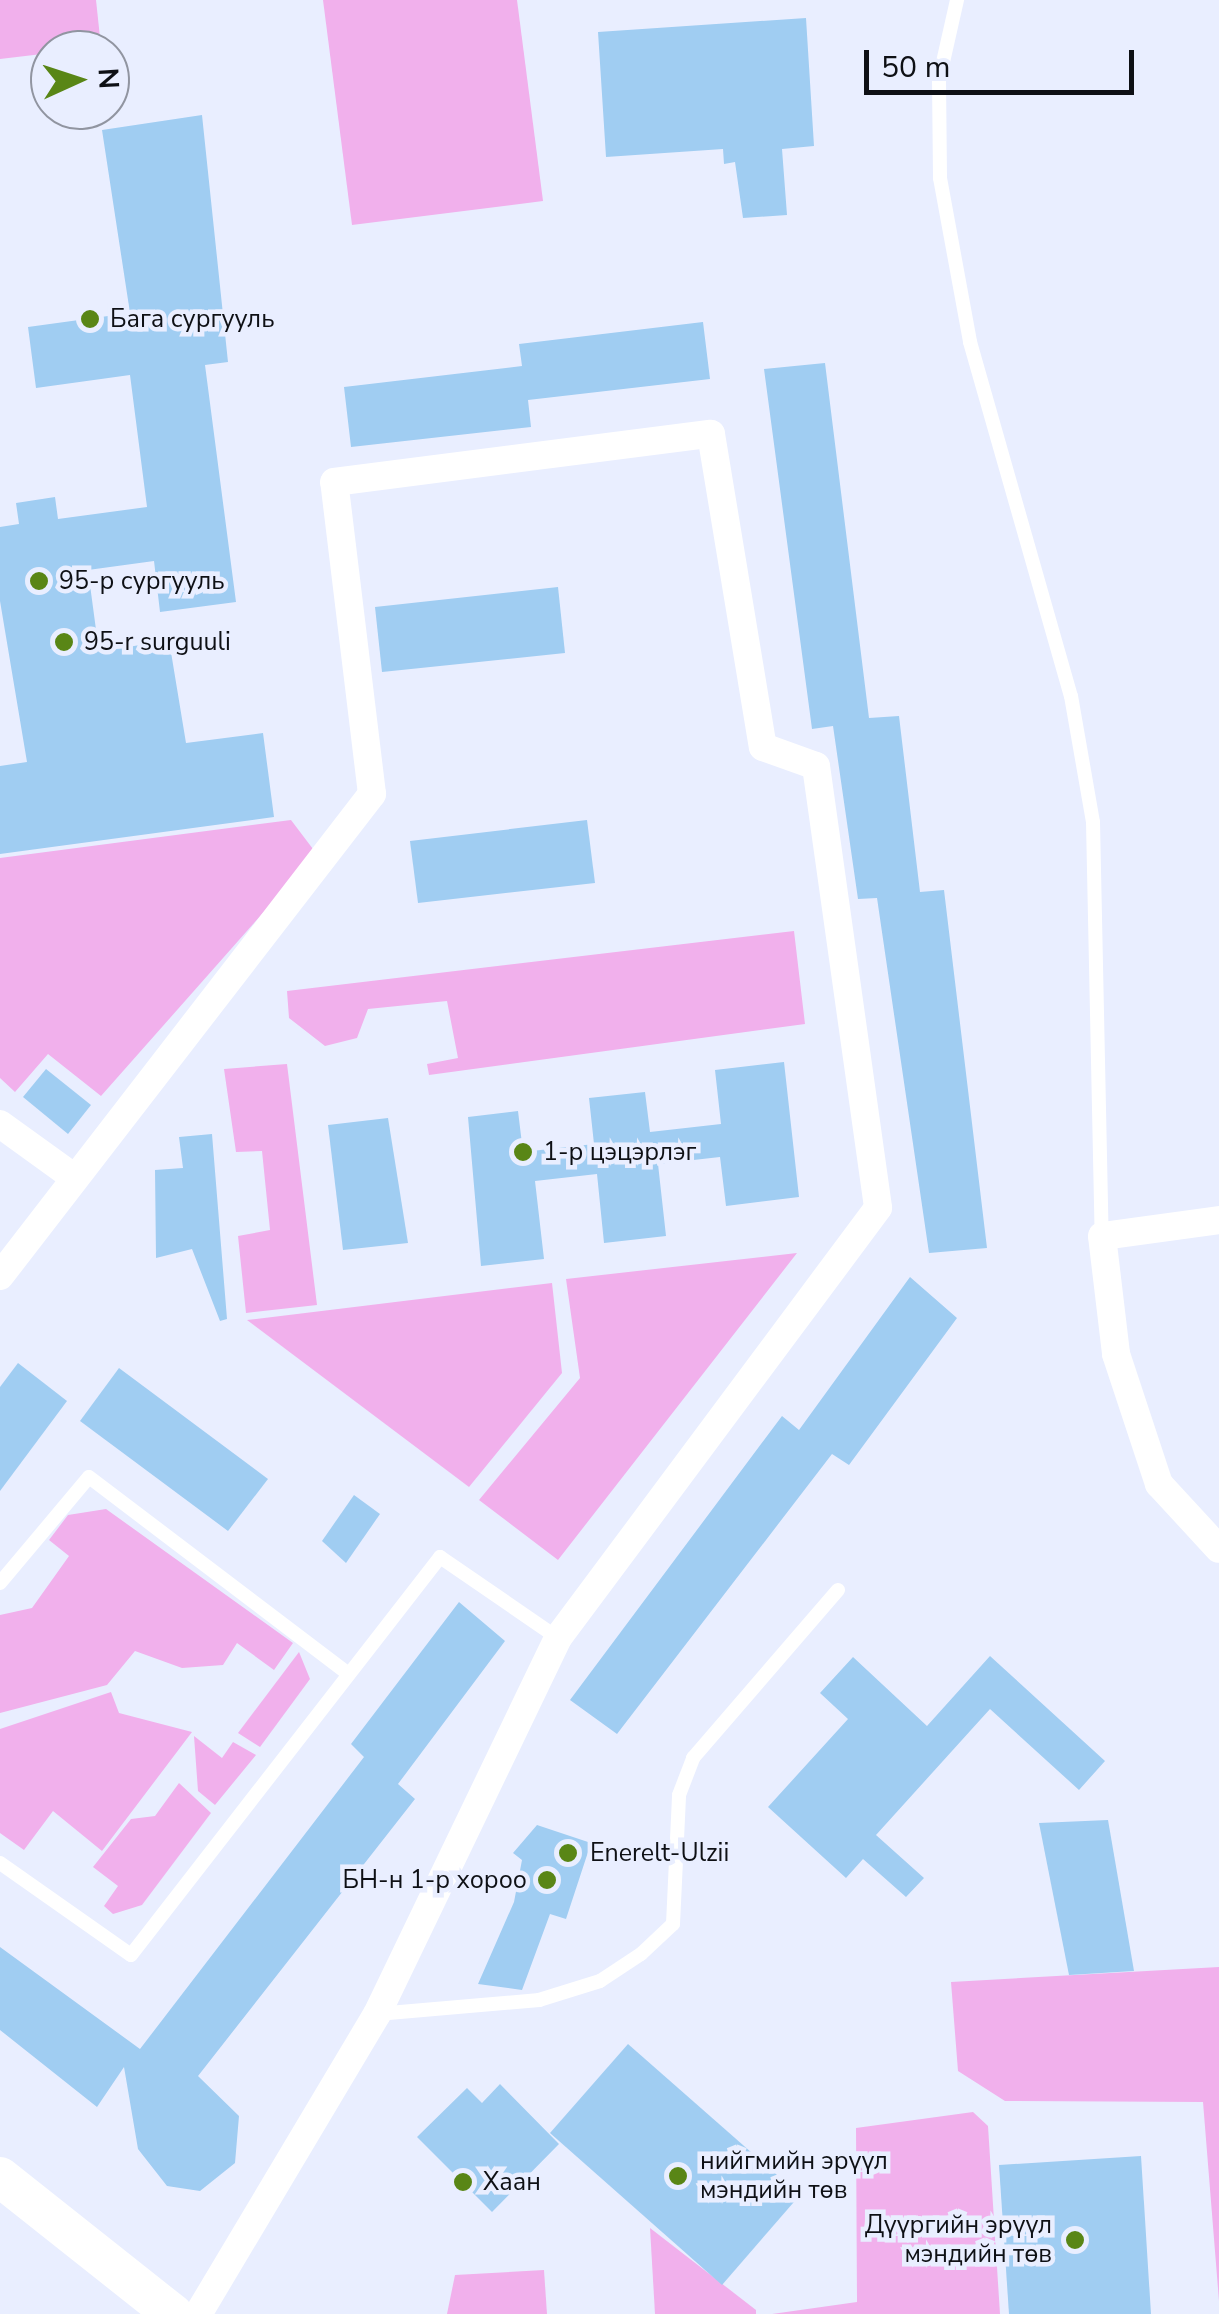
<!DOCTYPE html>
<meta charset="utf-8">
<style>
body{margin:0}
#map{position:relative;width:1219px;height:2314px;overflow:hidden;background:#e9eeff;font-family:"Nunito Sans",sans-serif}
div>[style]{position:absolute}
.green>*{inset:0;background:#f1b0ec}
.building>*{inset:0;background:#a0cdf2}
.lane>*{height:14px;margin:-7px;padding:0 7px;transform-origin:7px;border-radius:7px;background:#fff}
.street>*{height:28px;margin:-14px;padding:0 14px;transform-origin:14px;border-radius:14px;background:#fff}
.secondary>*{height:40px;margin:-20px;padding:0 20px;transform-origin:20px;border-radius:20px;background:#fff}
.dots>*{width:28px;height:28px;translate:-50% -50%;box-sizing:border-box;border:5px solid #e9eeff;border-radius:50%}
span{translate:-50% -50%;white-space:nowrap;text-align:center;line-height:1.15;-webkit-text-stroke:9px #e9eeff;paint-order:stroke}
.poi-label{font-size:25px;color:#0e1015}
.left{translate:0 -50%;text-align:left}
.right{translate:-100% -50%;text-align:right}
.north{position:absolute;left:30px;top:30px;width:100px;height:100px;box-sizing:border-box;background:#e9eeff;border:2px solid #9195a1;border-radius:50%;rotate:87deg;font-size:28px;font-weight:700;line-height:40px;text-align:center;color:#0e1015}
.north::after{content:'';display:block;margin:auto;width:35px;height:45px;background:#598616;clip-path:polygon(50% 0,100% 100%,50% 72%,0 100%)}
.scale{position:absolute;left:864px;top:50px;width:270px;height:45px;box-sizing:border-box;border:5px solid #0e1015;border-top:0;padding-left:12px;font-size:30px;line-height:35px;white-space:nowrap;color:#0e1015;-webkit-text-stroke:8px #e9eeff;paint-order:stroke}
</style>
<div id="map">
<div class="green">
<div style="clip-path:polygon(0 0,96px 0,101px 47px,0 59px)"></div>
<div style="clip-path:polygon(323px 0,517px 0,543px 201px,352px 225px)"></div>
<div style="clip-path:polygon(291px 820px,316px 853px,101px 1096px,48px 1054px,15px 1092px,0 1078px,0 858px)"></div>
<div style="clip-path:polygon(794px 931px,805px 1024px,429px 1075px,427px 1064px,458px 1058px,447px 1001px,368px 1009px,357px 1038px,325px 1046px,289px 1018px,287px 991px)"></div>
<div style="clip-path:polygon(287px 1064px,317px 1305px,246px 1313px,238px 1236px,270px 1230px,262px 1151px,236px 1152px,224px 1069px)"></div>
<div style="clip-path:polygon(797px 1253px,558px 1560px,479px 1500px,580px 1378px,566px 1279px)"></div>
<div style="clip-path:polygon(552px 1283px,562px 1373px,469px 1487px,247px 1320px)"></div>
<div style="clip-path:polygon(106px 1509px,293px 1643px,274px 1670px,237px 1643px,223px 1665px,182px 1668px,135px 1651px,107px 1685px,0 1713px,0 1615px,32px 1608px,69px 1556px,49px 1540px,68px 1515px)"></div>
<div style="clip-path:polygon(299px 1652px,310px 1679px,260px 1747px,238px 1733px)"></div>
<div style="clip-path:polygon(111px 1692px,119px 1713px,192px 1732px,102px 1851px,53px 1811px,24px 1850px,0 1833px,0 1729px)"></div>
<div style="clip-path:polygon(194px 1736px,222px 1758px,233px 1742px,256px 1755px,215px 1805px,198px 1791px)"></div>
<div style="clip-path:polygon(179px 1783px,211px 1813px,142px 1905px,113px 1914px,104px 1906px,118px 1886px,93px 1867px,131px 1819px,155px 1816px)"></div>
<div style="clip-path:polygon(1219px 1967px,1219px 2301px,1203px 2102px,1005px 2101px,958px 2071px,951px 1982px)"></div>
<div style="clip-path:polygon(973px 2112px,988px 2126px,1000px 2314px,772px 2314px,857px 2302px,856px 2128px)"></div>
<div style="clip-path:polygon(650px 2228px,756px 2310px,756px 2314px,655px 2314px)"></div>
<div style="clip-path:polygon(544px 2270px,547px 2314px,447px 2314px,455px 2275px)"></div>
</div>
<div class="building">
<div style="clip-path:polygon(806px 18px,814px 146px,782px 149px,787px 215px,743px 218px,735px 162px,724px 164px,723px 149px,606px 157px,598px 32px)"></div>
<div style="clip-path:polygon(202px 115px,228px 362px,205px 365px,236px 602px,160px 612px,154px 561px,88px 570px,99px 652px,169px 640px,186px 743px,263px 733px,274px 817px,0 854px,0 766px,27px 762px,0 601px,0 527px,19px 524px,16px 503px,55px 497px,58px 519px,147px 507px,130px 375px,36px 388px,28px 327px,130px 313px,102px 130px)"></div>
<div style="clip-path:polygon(703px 322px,710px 379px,528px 400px,531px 427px,351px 447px,344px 387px,522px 366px,519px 344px)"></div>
<div style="clip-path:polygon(825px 363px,869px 718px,899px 716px,920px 892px,944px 890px,987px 1248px,929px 1253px,877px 898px,858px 899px,833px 726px,812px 729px,764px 369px)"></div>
<div style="clip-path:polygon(558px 587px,565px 653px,382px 672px,375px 607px)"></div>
<div style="clip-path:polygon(587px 820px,595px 883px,418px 903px,410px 841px)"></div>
<div style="clip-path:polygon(784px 1062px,799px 1197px,726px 1206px,720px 1157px,658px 1164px,666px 1236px,604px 1243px,597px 1174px,535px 1181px,544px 1259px,481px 1266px,468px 1117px,518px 1111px,523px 1152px,594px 1144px,589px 1098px,645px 1092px,650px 1132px,721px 1124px,715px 1070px)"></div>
<div style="clip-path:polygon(46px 1069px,91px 1105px,68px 1134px,23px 1097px)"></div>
<div style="clip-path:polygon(388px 1118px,408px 1243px,343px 1250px,328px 1125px)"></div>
<div style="clip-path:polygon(212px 1134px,227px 1319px,220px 1321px,192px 1249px,156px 1258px,155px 1170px,183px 1168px,179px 1137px)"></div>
<div style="clip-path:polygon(910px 1277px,957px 1318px,849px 1465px,832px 1454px,617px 1734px,570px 1700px,782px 1416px,799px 1430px)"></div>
<div style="clip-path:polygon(18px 1363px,67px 1401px,0 1491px,0 1387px)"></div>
<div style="clip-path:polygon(119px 1368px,268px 1479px,228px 1531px,80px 1421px)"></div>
<div style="clip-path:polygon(354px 1495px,380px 1514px,346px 1563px,322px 1541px)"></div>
<div style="clip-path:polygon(459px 1602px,505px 1641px,398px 1784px,415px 1799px,198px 2076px,239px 2116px,235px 2163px,200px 2191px,167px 2186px,138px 2149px,124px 2067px,97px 2107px,0 2030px,0 1947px,140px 2049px,364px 1757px,351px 1744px)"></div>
<div style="clip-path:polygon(990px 1656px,1105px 1761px,1079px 1790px,990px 1709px,876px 1835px,924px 1878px,906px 1897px,863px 1859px,846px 1878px,768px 1807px,848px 1719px,820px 1693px,853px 1657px,927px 1726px)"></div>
<div style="clip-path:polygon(1108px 1820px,1134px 1971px,1069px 1975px,1039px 1823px)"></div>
<div style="clip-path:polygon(537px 1825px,591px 1843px,566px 1919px,550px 1914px,522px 1990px,478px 1984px,514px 1902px,522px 1860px,513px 1853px)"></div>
<div style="clip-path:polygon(628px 2044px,800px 2195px,722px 2285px,550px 2133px)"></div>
<div style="clip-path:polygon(500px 2084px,559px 2144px,492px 2212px,417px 2137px,467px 2088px,482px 2103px)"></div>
<div style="clip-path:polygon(1141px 2156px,1151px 2314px,1009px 2314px,999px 2165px)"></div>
</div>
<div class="lane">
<div style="left:957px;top:0;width:82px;rotate:102.7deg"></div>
<div style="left:939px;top:80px;width:98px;rotate:89.4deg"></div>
<div style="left:940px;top:178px;width:167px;rotate:79.6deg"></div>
<div style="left:970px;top:342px;width:368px;rotate:74.1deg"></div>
<div style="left:1071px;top:696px;width:128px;rotate:80.1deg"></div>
<div style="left:1093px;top:822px;width:414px;rotate:88.8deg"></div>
<div style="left:0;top:1583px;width:138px;rotate:-50deg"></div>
<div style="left:89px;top:1477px;width:326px;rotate:37.2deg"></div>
<div style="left:0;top:1863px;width:160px;rotate:35.1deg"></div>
<div style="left:131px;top:1955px;width:504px;rotate:-52.17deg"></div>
<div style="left:440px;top:1557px;width:143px;rotate:34.5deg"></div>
<div style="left:377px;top:2014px;width:163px;rotate:-4.9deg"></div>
<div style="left:539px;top:2000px;width:64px;rotate:-17.3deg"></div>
<div style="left:600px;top:1981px;width:49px;rotate:-33.4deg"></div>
<div style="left:641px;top:1954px;width:44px;rotate:-43.2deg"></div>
<div style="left:673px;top:1924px;width:129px;rotate:-87.3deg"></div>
<div style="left:679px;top:1795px;width:40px;rotate:-69deg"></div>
<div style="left:693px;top:1758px;width:222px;rotate:-49.2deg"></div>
</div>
<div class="street">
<div style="left:0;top:1124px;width:92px;rotate:35.8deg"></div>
<div style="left:1219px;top:1220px;width:118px;rotate:172.2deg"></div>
<div style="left:1102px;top:1236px;width:119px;rotate:83.2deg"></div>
<div style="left:1116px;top:1354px;width:137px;rotate:71.7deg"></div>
<div style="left:1159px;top:1484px;width:88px;rotate:47.3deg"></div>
<div style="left:0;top:1276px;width:609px;rotate:-52.34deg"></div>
<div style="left:372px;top:794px;width:314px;rotate:-96.9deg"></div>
<div style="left:334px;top:482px;width:380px;rotate:-7.3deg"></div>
<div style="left:711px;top:434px;width:317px;rotate:80.6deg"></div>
<div style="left:763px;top:747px;width:56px;rotate:19.7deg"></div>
<div style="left:816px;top:766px;width:446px;rotate:82deg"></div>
<div style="left:878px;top:1208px;width:536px;rotate:126.66deg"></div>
<div style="left:558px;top:1638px;width:417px;rotate:115.7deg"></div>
<div style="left:377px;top:2014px;width:349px;rotate:120.8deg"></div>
</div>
<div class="secondary">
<div style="left:0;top:2177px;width:221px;rotate:38.4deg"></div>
</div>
<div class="dots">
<div style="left:90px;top:319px;background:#598616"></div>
<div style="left:39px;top:581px;background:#598616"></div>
<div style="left:64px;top:642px;background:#598616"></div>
<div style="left:523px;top:1152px;background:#598616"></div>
<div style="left:568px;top:1853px;background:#598616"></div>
<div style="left:547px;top:1880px;background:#598616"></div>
<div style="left:678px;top:2176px;background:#598616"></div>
<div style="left:463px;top:2182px;background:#598616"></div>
<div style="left:1075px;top:2240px;background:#598616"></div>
</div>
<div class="poi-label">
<span class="left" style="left:110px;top:319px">Бага сургууль</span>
<span class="left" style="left:59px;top:581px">95-р сургууль</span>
<span class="left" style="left:84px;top:642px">95-r surguuli</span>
<span class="left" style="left:543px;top:1152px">1-р цэцэрлэг</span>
<span class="left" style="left:590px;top:1853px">Enerelt-Ulzii</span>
<span class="right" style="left:527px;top:1880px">БН-н 1-р хороо</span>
<span class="left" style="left:700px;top:2176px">нийгмийн эрүүл<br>мэндийн төв</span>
<span class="left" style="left:483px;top:2182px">Хаан</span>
<span class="right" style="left:1052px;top:2240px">Дүүргийн эрүүл<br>мэндийн төв</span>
</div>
<div class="north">N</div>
<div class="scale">50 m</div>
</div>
